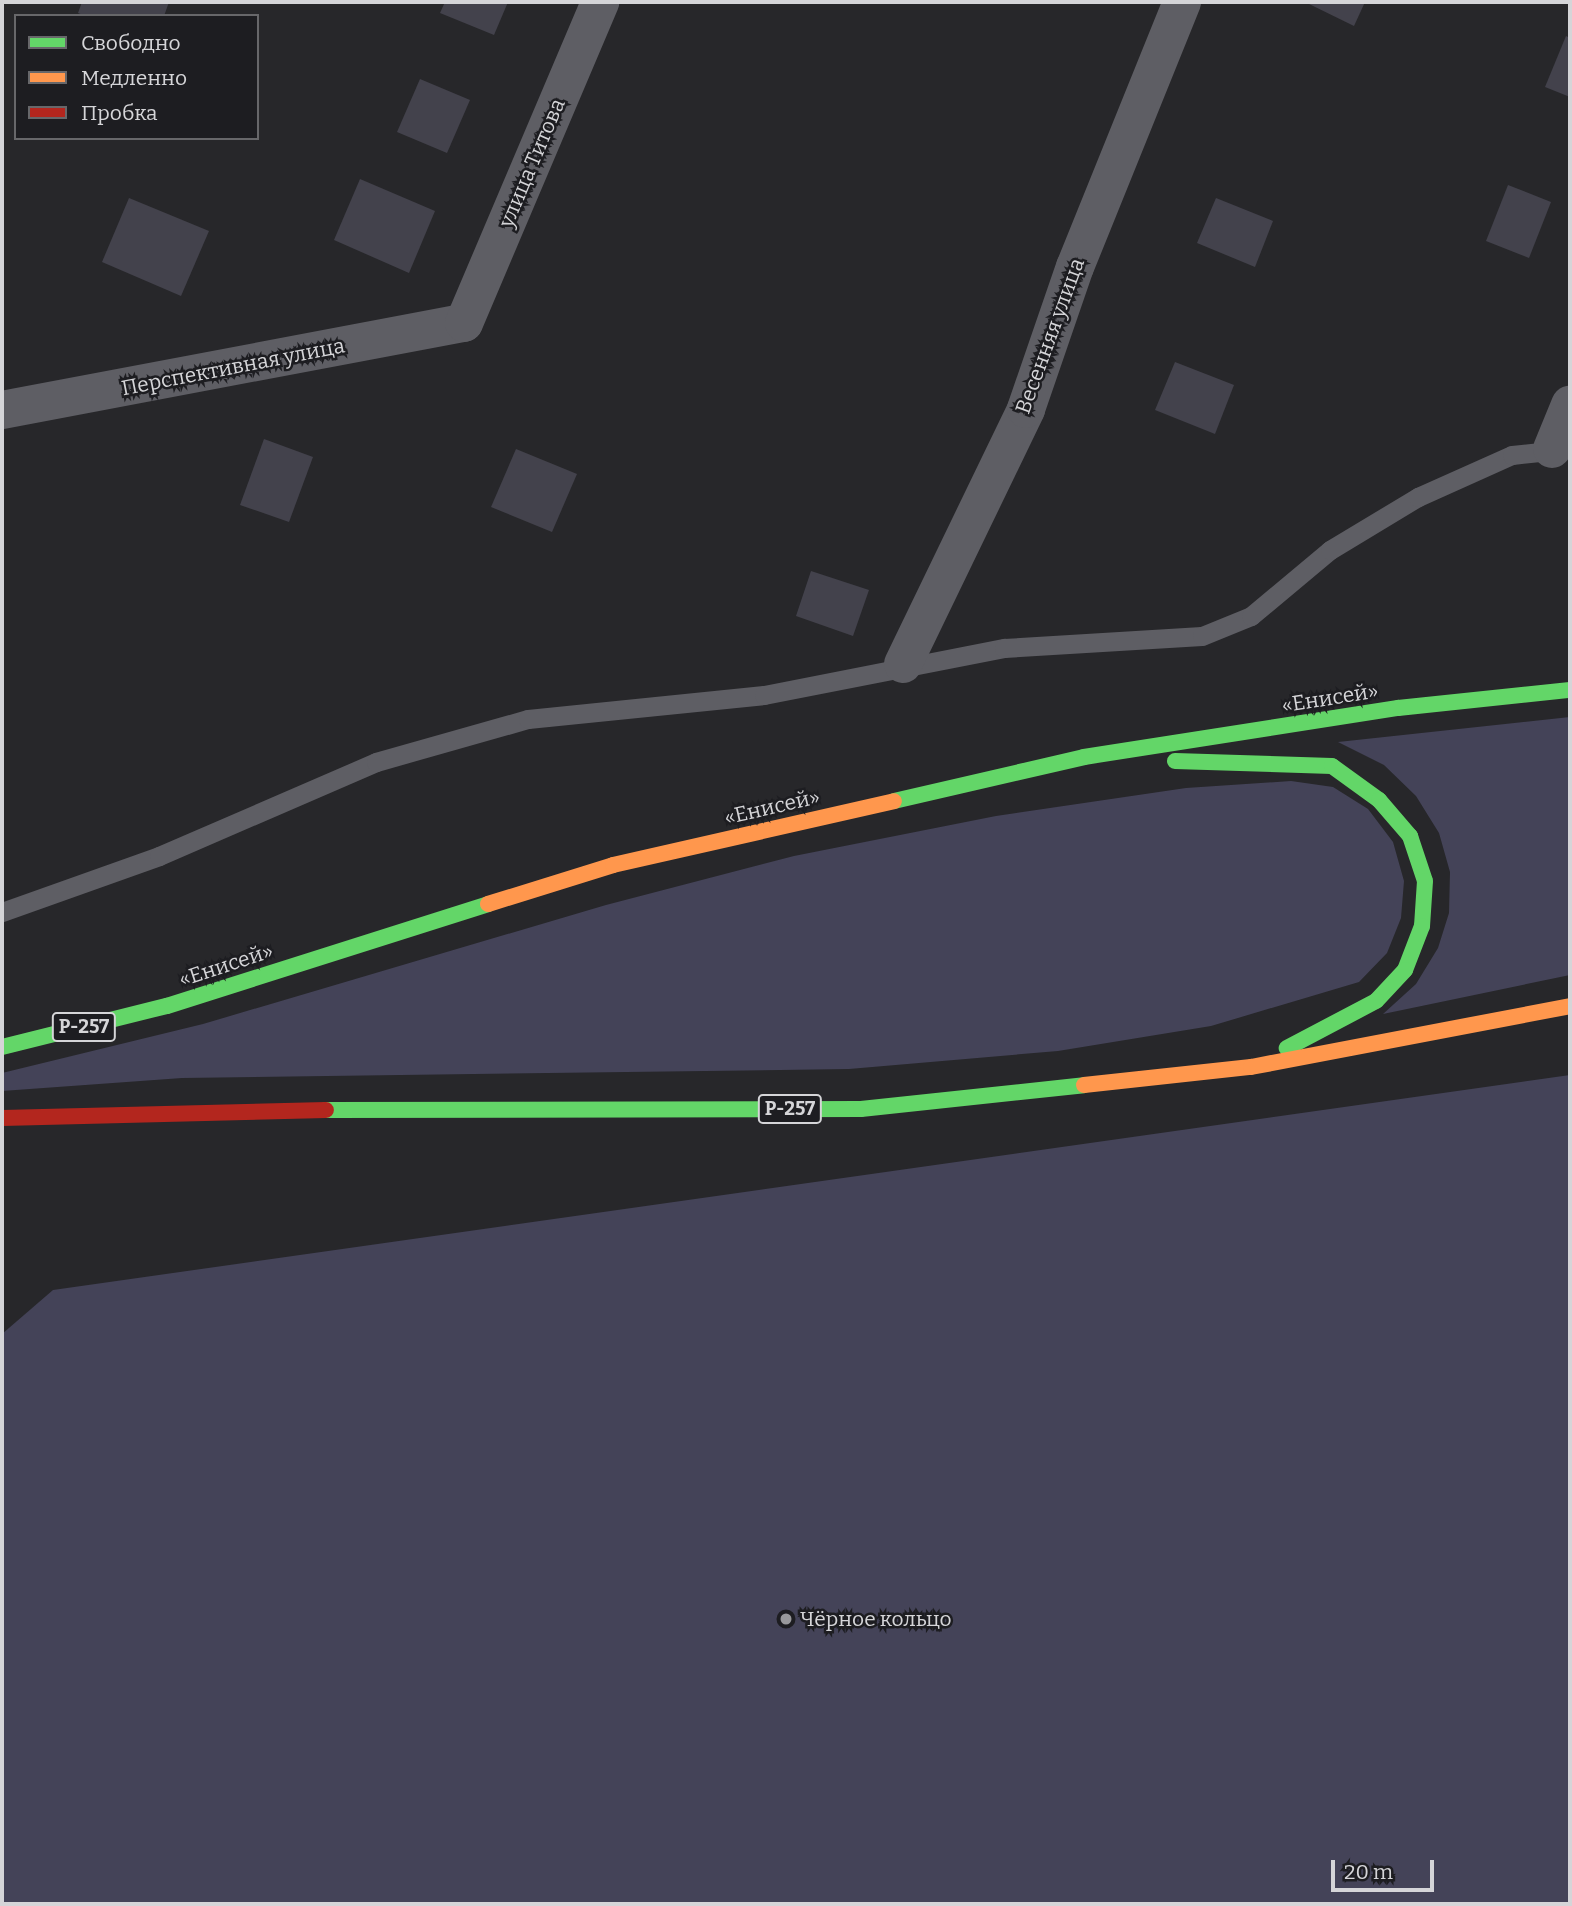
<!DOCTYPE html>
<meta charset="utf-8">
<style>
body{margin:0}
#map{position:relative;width:1572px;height:1906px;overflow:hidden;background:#27272a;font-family:Bitter,serif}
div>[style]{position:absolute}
.green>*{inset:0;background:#444358}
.building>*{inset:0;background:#43424c}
.lane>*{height:19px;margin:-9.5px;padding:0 9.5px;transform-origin:9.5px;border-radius:9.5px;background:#5e5e64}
.street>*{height:38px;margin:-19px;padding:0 19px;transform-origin:19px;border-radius:19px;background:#5e5e64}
.fast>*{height:16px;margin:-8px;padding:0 8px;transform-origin:8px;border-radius:8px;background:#63d668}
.slow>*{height:16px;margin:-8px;padding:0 8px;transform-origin:8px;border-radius:8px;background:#ff974d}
.jam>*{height:16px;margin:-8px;padding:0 8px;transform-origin:8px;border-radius:8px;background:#b3261e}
.dots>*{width:19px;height:19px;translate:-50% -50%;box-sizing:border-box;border:4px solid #1d1d21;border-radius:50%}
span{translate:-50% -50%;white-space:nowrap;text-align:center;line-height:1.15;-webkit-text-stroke:5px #1d1d21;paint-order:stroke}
.shield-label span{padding:2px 5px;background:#1d1d21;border:2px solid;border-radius:5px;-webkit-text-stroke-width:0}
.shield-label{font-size:19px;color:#d5d5d8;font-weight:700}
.street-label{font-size:21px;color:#d5d5d8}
.poi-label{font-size:21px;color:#d5d5d8}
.left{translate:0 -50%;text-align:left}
.frame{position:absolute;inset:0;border:4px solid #d5d5d8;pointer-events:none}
.legend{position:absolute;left:14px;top:14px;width:245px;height:126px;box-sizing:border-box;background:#1d1d21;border:2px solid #67676a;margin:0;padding:9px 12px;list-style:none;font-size:21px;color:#d5d5d8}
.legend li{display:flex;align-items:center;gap:14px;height:35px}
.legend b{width:35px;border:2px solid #67676a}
.scale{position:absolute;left:1331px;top:1860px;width:103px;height:32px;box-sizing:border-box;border:4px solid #d5d5d8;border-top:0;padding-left:9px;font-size:21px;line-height:24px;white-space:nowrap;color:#d5d5d8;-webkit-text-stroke:5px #1d1d21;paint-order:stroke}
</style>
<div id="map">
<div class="green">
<div style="clip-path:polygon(1570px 717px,1570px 975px,1383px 1014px,1416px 984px,1438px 948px,1449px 913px,1450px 872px,1439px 833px,1416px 796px,1384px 765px,1338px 742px)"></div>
<div style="clip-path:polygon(1291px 781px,1333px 787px,1368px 809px,1393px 842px,1404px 881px,1401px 918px,1387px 953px,1359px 982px,1211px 1026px,1058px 1051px,849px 1069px,182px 1078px,2px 1091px,2px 1073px,203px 1024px,606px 905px,794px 856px,996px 816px,1186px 788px)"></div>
<div style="clip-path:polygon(1570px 1075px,1570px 1904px,2px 1904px,2px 1334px,53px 1290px)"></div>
</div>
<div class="building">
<div style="clip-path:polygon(82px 2px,169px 2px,164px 16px,85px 16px,78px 13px)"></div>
<div style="clip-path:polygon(445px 2px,508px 2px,494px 35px,440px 13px)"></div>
<div style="clip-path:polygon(1305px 2px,1365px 2px,1354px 26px)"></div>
<div style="clip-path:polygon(1566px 36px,1570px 38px,1570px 97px,1545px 87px)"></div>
<div style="clip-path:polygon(420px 79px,470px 100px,447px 153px,397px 132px)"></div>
<div style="clip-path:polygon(360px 179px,435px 211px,409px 273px,334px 240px)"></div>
<div style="clip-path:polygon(1508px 185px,1551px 202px,1529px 258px,1486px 241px)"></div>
<div style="clip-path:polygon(129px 198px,209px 231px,181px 296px,102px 262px)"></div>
<div style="clip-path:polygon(1216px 198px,1273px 221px,1255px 267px,1197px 243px)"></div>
<div style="clip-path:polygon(1175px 362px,1234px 385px,1215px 434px,1155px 410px)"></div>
<div style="clip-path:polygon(264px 439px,313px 457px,289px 522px,240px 505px)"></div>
<div style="clip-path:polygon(516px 449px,577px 474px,552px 532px,491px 507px)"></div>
<div style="clip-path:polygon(811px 571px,869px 590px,853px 636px,796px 616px)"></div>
</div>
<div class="lane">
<div style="left:2px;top:912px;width:167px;rotate:-19.6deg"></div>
<div style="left:159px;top:856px;width:236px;rotate:-23.4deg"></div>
<div style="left:376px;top:762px;width:158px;rotate:-15.8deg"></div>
<div style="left:528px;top:719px;width:237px;rotate:-5.8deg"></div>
<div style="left:764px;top:695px;width:245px;rotate:-11.1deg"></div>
<div style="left:1004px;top:648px;width:198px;rotate:-3.5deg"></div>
<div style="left:1202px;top:636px;width:53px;rotate:-22.2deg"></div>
<div style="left:1251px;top:616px;width:103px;rotate:-39.9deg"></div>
<div style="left:1330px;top:550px;width:103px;rotate:-31.1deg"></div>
<div style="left:1418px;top:497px;width:103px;rotate:-24.1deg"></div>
<div style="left:1512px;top:455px;width:47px;rotate:-6.1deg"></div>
</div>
<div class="street">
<div style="left:2px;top:410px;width:470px;rotate:-10.7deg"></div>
<div style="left:464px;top:323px;width:349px;rotate:-67deg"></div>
<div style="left:1552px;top:449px;width:48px;rotate:-67.8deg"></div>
<div style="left:903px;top:664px;width:283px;rotate:-64.2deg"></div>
<div style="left:1026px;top:409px;width:150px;rotate:-71deg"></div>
<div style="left:1075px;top:267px;width:286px;rotate:-68deg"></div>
</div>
<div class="fast">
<div style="left:1175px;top:761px;width:157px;rotate:1.8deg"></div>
<div style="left:1332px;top:766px;width:58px;rotate:35.9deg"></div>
<div style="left:1379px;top:800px;width:48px;rotate:49.3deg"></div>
<div style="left:1410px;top:836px;width:47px;rotate:71.6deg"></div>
<div style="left:1425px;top:881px;width:45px;rotate:93.8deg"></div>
<div style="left:1422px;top:926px;width:47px;rotate:111.1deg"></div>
<div style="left:1405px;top:970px;width:42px;rotate:133.1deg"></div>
<div style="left:1376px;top:1001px;width:101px;rotate:152.2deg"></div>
<div style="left:894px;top:801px;width:195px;rotate:-13deg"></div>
<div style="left:1084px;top:757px;width:318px;rotate:-8.9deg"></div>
<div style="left:1398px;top:708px;width:173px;rotate:-6deg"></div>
<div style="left:2px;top:1047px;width:170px;rotate:-14deg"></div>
<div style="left:167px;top:1006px;width:337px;rotate:-17.6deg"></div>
<div style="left:326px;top:1110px;width:535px;rotate:-0.11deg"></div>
<div style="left:861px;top:1109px;width:224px;rotate:-6.1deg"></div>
</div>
<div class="slow">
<div style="left:488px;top:904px;width:131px;rotate:-17.3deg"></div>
<div style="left:613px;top:865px;width:288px;rotate:-12.8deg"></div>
<div style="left:1084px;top:1085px;width:168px;rotate:-6.2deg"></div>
<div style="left:1251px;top:1067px;width:325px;rotate:-10.8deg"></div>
</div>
<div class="jam">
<div style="left:2px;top:1118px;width:324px;rotate:-1.4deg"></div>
</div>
<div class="dots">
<div style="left:786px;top:1619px;background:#98989b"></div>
</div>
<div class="shield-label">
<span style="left:84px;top:1027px">Р-257</span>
<span style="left:790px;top:1109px">Р-257</span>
</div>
<div class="street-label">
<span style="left:532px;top:163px;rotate:-67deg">улица Титова</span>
<span style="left:1050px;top:336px;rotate:-70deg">Весенняя улица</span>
<span style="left:233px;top:367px;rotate:-11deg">Перспективная улица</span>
<span style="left:1330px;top:698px;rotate:-9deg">«Енисей»</span>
<span style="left:772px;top:807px;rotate:-13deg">«Енисей»</span>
<span style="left:226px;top:965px;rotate:-18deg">«Енисей»</span>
</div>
<div class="poi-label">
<span class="left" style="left:800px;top:1619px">Чёрное кольцо</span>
</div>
<div class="frame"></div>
<ul class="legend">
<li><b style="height:9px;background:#63d668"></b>Свободно</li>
<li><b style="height:9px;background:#ff974d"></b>Медленно</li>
<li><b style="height:9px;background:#b3261e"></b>Пробка</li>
</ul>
<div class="scale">20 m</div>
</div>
